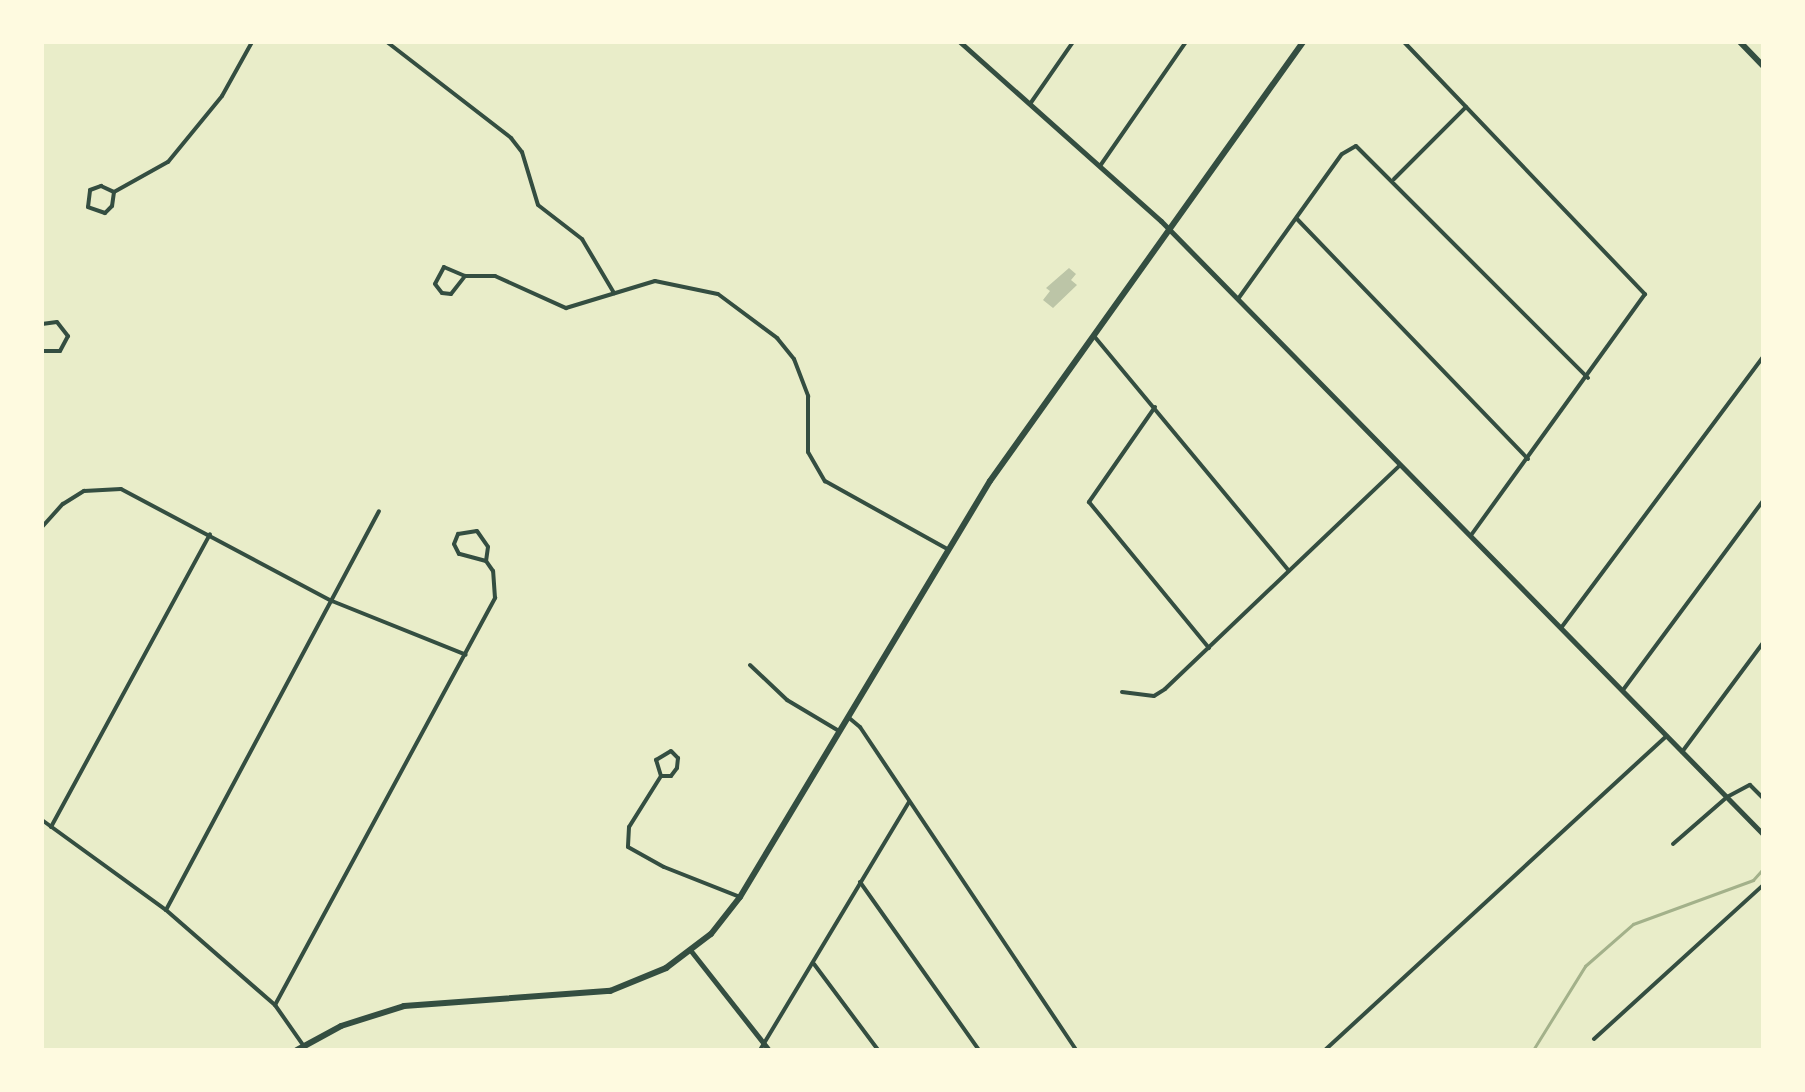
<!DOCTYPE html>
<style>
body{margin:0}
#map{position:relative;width:1805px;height:1092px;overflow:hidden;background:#e9edc9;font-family:"PT Sans",sans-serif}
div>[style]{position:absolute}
.stream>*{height:3px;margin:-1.5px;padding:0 1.5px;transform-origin:1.5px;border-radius:1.5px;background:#a3b18a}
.building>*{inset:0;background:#bcc5a7}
.minor>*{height:4px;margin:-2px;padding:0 2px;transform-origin:2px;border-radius:2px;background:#344e41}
.tertiary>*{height:5px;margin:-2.5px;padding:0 2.5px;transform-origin:2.5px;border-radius:2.5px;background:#344e41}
.secondary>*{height:6px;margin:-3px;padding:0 3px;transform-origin:3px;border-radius:3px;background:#344e41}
span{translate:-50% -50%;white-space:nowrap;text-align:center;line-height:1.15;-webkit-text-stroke:6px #fefae0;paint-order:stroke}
.frame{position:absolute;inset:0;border:44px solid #fefae0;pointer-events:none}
</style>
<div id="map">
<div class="stream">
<div style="left:1533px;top:1050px;width:99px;rotate:-58.2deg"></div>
<div style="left:1585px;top:966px;width:64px;rotate:-41.2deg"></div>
<div style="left:1633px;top:924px;width:128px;rotate:-20.1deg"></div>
<div style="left:1753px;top:880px;width:15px;rotate:-48deg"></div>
</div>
<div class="building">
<div style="clip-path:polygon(1069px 268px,1076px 274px,1071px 280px,1077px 285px,1053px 308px,1043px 300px,1050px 291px,1046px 288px)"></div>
</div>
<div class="minor">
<div style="left:387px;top:42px;width:157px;rotate:37.7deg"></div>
<div style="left:511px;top:138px;width:18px;rotate:52deg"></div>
<div style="left:522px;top:152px;width:55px;rotate:73.2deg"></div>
<div style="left:538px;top:205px;width:56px;rotate:37.7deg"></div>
<div style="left:582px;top:239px;width:63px;rotate:59.3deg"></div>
<div style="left:1404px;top:42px;width:349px;rotate:46.3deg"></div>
<div style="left:1645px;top:294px;width:297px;rotate:125.8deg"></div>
<div style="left:1030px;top:104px;width:75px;rotate:-55.3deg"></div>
<div style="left:1100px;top:166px;width:151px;rotate:-55.3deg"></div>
<div style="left:1394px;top:179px;width:102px;rotate:-45deg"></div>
<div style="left:114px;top:192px;width:14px;rotate:98deg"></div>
<div style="left:112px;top:206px;width:10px;rotate:135deg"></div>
<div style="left:105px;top:213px;width:18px;rotate:-161deg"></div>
<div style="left:88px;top:207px;width:17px;rotate:-83deg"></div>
<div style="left:90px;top:190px;width:12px;rotate:-20deg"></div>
<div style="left:101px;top:186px;width:14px;rotate:25deg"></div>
<div style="left:114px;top:192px;width:62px;rotate:-29.1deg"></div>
<div style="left:168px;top:162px;width:85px;rotate:-50.7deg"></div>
<div style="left:222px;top:96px;width:62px;rotate:-60.9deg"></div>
<div style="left:1297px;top:219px;width:333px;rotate:46.1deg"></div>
<div style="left:465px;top:276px;width:23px;rotate:-157deg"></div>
<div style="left:444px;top:267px;width:19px;rotate:118deg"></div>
<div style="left:435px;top:284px;width:11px;rotate:52deg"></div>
<div style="left:442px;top:293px;width:9px;rotate:6deg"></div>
<div style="left:451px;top:294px;width:23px;rotate:-52deg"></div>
<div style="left:465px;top:276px;width:30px"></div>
<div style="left:495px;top:276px;width:78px;rotate:24.3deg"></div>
<div style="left:566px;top:308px;width:93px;rotate:-16.9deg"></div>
<div style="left:655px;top:281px;width:64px;rotate:11.7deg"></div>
<div style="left:718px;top:294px;width:74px;rotate:36.7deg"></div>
<div style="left:777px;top:338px;width:27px;rotate:51deg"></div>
<div style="left:794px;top:359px;width:40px;rotate:69deg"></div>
<div style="left:808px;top:396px;width:56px;rotate:90deg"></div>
<div style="left:808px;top:452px;width:34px;rotate:60deg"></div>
<div style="left:825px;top:481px;width:140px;rotate:29.1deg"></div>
<div style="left:1238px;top:299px;width:178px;rotate:-54.4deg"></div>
<div style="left:1342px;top:154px;width:16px;rotate:-30deg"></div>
<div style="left:1356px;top:146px;width:328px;rotate:45deg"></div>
<div style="left:42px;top:324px;width:15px;rotate:-8deg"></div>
<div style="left:57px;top:322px;width:18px;rotate:52deg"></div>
<div style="left:68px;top:336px;width:17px;rotate:118deg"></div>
<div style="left:60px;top:351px;width:18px;rotate:180deg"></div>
<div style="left:1094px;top:336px;width:305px;rotate:50.3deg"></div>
<div style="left:1155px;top:407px;width:116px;rotate:124.8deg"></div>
<div style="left:1089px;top:502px;width:189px;rotate:50.6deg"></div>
<div style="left:42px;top:527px;width:31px;rotate:-48deg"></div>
<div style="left:63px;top:504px;width:25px;rotate:-32deg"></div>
<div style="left:84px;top:491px;width:37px;rotate:-3deg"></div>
<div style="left:121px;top:489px;width:239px;rotate:28deg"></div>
<div style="left:332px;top:601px;width:144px;rotate:21.9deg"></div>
<div style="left:1561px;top:628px;width:338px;rotate:-53.3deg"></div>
<div style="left:750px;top:665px;width:51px;rotate:43.4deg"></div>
<div style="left:787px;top:700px;width:61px;rotate:30.8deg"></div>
<div style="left:1623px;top:690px;width:235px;rotate:-53.5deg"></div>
<div style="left:1122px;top:692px;width:32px;rotate:7deg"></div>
<div style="left:1154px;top:696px;width:13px;rotate:-32deg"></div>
<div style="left:1165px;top:689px;width:325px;rotate:-43.6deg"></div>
<div style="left:848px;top:717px;width:16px;rotate:40deg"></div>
<div style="left:860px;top:727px;width:389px;rotate:56.2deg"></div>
<div style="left:1682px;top:752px;width:136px;rotate:-53.4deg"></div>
<div style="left:661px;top:776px;width:17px;rotate:-107deg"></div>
<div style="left:656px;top:760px;width:17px;rotate:-31deg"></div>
<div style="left:671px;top:751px;width:10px;rotate:45deg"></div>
<div style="left:678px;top:758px;width:10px;rotate:96deg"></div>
<div style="left:677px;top:768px;width:10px;rotate:127deg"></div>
<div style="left:671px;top:776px;width:10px;rotate:180deg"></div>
<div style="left:661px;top:776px;width:60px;rotate:122.1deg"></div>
<div style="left:629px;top:827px;width:20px;rotate:93deg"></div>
<div style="left:628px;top:847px;width:41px;rotate:29.1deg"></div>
<div style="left:664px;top:867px;width:82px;rotate:21.5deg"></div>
<div style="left:42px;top:820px;width:153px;rotate:36deg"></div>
<div style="left:166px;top:910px;width:145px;rotate:41.1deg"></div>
<div style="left:275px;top:1005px;width:49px;rotate:55deg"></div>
<div style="left:51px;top:827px;width:333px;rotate:-61.5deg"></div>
<div style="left:1673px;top:844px;width:72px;rotate:-41deg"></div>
<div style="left:1727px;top:797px;width:26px;rotate:-28deg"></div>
<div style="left:1750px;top:785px;width:18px;rotate:45deg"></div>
<div style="left:860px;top:882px;width:206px;rotate:54.7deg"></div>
<div style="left:166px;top:910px;width:452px;rotate:-61.9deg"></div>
<div style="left:814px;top:964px;width:107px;rotate:53.3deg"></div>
<div style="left:275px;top:1005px;width:463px;rotate:-61.6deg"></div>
<div style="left:495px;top:598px;width:27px;rotate:-94deg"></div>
<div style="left:493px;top:571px;width:12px;rotate:-125deg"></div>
<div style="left:486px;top:561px;width:28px;rotate:-165deg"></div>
<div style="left:459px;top:554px;width:11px;rotate:-117deg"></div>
<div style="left:454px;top:544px;width:11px;rotate:-68deg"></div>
<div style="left:458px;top:534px;width:19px;rotate:-9deg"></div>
<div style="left:477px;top:531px;width:19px;rotate:55deg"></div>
<div style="left:488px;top:547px;width:14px;rotate:98deg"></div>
<div style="left:1594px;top:1039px;width:229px;rotate:-42.3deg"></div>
<div style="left:760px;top:1050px;width:289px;rotate:-59deg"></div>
<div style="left:1325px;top:1050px;width:464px;rotate:-42.6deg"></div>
</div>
<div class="tertiary">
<div style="left:960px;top:42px;width:269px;rotate:41.7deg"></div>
<div style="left:1161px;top:221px;width:859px;rotate:45.52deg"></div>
<div style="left:691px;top:951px;width:126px;rotate:51.8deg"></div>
</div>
<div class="secondary">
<div style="left:1740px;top:42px;width:33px;rotate:46deg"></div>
<div style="left:297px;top:1050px;width:50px;rotate:-28.6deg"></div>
<div style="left:341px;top:1026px;width:66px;rotate:-17.6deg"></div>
<div style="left:404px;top:1006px;width:207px;rotate:-4.2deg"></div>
<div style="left:610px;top:991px;width:61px;rotate:-22.3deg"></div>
<div style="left:666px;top:968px;width:56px;rotate:-37.1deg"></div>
<div style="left:711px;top:934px;width:47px;rotate:-51.9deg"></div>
<div style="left:740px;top:897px;width:485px;rotate:-59deg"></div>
<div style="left:990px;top:481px;width:539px;rotate:-54.51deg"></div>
</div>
<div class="frame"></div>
</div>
